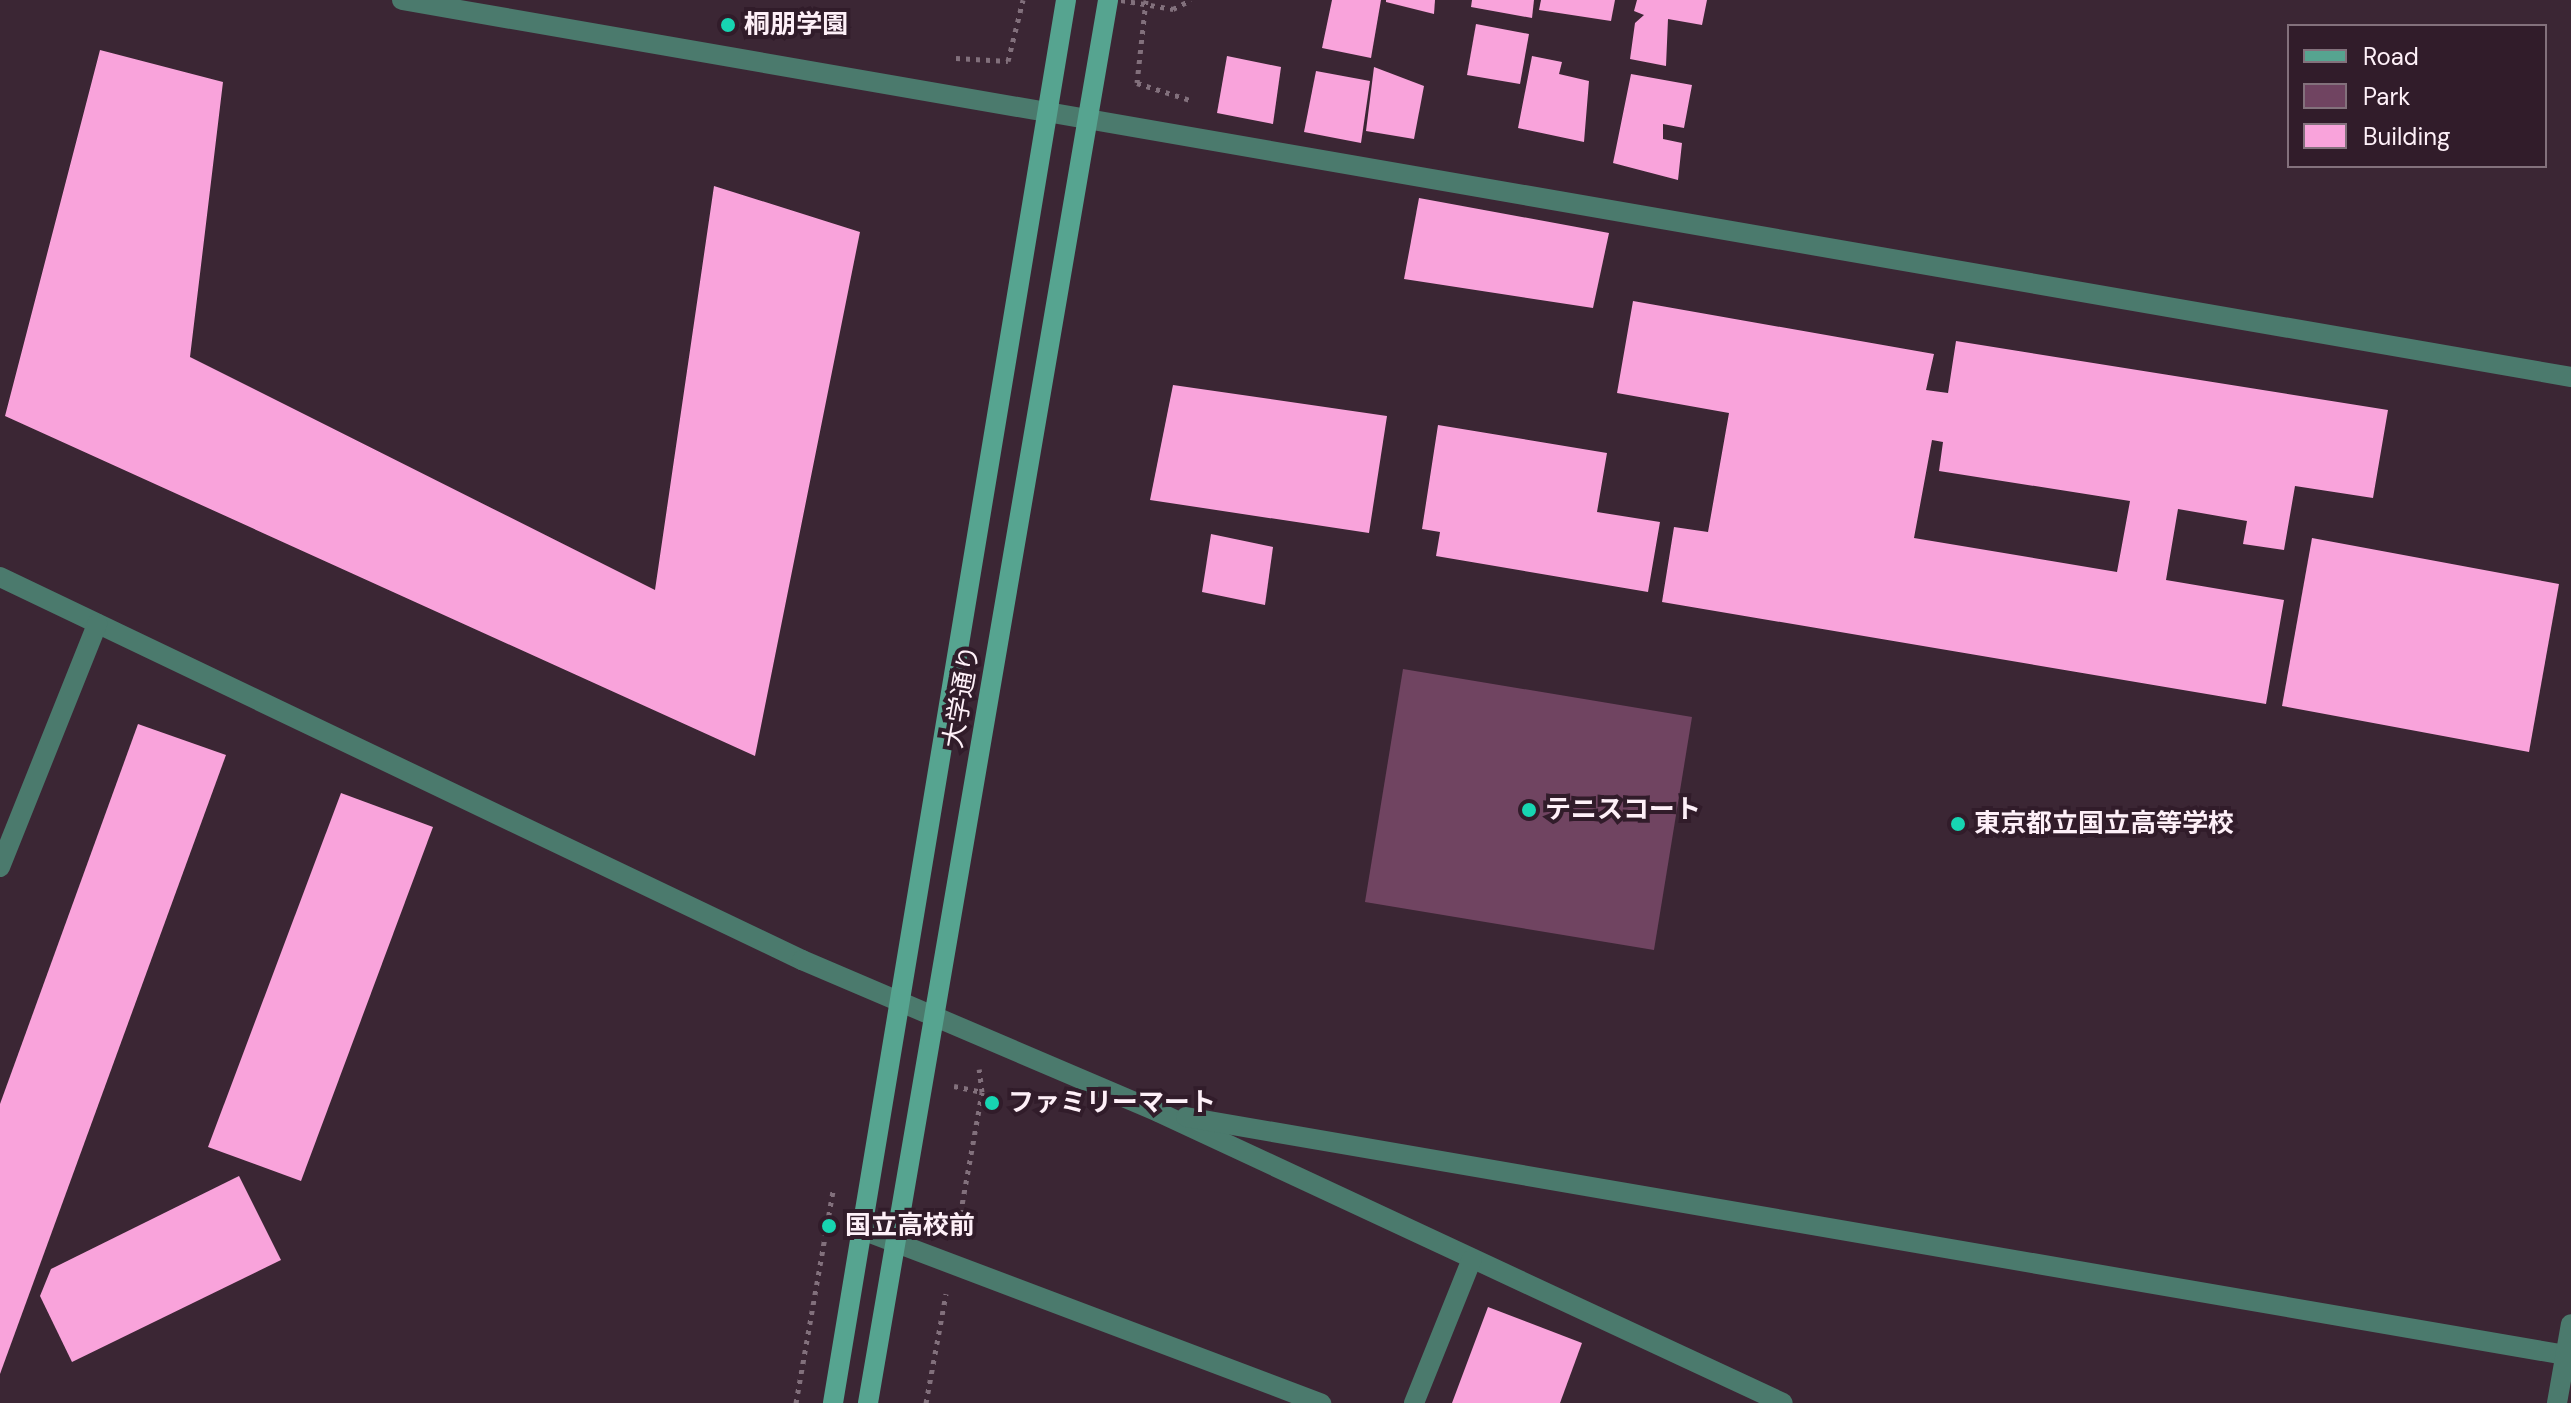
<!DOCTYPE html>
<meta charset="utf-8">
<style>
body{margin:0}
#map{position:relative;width:2571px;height:1403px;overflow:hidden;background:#3b2634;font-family:"DM Sans","Noto Sans JP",sans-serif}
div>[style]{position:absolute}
.green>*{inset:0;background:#704461}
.building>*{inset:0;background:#f9a3db}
.path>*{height:5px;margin-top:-2.5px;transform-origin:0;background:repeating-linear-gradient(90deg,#82707c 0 4px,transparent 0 10px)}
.street>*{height:20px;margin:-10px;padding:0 10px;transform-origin:10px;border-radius:10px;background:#4b7a6d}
.secondary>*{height:20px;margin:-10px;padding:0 10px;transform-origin:10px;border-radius:10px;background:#56a490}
.path-bridge>*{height:5px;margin-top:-2.5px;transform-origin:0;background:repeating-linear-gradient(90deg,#82707c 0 4px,transparent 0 10px)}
.dots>*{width:22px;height:22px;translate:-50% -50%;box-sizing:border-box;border:4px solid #311c2a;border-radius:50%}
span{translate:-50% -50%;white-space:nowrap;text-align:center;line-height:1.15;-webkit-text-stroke:8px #311c2a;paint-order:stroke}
.poi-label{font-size:26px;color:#fef0f8;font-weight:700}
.left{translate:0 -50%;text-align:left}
.street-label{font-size:26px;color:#fef0f8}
.legend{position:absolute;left:2287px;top:24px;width:260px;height:144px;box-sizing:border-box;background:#311c2a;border:2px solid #83717c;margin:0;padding:10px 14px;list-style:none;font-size:24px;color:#fef0f8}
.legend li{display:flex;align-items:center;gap:16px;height:40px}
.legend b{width:40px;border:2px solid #83717c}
</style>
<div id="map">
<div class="green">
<div style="clip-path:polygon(1403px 669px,1692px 717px,1654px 950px,1365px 902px)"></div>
</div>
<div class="building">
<div style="clip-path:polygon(1332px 0,1381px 0,1371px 58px,1322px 48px)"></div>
<div style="clip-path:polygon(1386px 0,1435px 0,1434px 14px,1386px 2px)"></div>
<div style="clip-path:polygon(1472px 0,1534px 0,1532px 18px,1471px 7px)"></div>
<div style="clip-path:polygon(1541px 0,1615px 0,1611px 21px,1539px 10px)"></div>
<div style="clip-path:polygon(1637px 0,1707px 0,1702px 25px,1668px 19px,1666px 66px,1630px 59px,1635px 23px,1644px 15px,1634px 11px)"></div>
<div style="clip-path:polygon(1476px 24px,1529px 34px,1520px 84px,1467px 75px)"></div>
<div style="clip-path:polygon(100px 50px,223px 82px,190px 357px,655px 590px,714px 186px,860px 232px,755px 756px,5px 416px)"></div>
<div style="clip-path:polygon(1227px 56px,1281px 67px,1273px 124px,1217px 113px)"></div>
<div style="clip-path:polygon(1532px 56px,1562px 62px,1559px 74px,1589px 81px,1584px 142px,1518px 128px)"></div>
<div style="clip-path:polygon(1374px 67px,1424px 86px,1414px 139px,1366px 131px)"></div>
<div style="clip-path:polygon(1316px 71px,1370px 81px,1361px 143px,1304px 132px)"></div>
<div style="clip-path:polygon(1631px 74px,1692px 85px,1684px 128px,1663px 124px,1663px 139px,1682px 143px,1678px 180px,1613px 163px)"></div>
<div style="clip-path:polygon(1419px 198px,1609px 233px,1593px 308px,1404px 279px)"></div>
<div style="clip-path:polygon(evenodd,1633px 301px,1934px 354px,1926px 390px,1948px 393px,1956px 341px,2388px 410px,2373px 498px,2295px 486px,2284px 550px,2243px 544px,2247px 521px,2178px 509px,2166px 580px,2284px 600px,2266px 704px,1662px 602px,1674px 527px,1708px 532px,1729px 413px,1617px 393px,1633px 301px,1932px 440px,1943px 442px,1939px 471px,2130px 501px,2117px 572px,1914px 538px,1932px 440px)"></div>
<div style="clip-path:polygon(1173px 385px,1387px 416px,1369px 533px,1150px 500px)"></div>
<div style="clip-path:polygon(1438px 425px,1607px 453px,1597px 512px,1660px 522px,1648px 592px,1436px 556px,1440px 532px,1422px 529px)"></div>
<div style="clip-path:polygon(1211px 534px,1273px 547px,1265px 605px,1202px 592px)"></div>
<div style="clip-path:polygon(2312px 538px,2559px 584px,2529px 752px,2282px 706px)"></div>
<div style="clip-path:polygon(138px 724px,226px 755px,0 1374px,0 1104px)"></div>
<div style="clip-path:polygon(341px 793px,433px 827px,301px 1181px,208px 1147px)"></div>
<div style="clip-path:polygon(239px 1176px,281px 1260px,72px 1362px,40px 1296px,51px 1269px)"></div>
<div style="clip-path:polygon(1488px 1307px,1582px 1343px,1560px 1403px,1452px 1403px)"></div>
</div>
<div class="path">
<div style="left:1146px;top:0;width:83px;rotate:96.2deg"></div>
<div style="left:1137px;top:83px;width:56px;rotate:17.8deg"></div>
<div style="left:1173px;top:9px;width:20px;rotate:-27deg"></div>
<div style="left:956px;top:58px;width:52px;rotate:3.3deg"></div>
<div style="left:1008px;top:61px;width:63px;rotate:-76.2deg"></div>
<div style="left:954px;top:1086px;width:29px;rotate:12deg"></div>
<div style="left:957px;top:1233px;width:143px;rotate:-79.9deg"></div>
<div style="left:982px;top:1092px;width:23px;rotate:-97deg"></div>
<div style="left:796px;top:1403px;width:215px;rotate:-80.1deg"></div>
<div style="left:926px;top:1403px;width:111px;rotate:-79.6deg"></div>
</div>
<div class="street">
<div style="left:402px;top:0;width:2202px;rotate:9.86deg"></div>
<div style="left:0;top:577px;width:889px;rotate:25.53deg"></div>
<div style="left:802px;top:960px;width:387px;rotate:23.1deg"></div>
<div style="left:1158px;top:1112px;width:689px;rotate:24.97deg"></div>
<div style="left:0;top:867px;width:262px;rotate:-68.2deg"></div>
<div style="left:1186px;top:1117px;width:1405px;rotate:9.79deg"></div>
<div style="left:862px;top:1230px;width:491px;rotate:20.7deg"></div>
<div style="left:1414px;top:1403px;width:155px;rotate:-68.1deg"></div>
<div style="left:2557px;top:1403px;width:80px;rotate:-80deg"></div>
</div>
<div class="secondary">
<div style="left:833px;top:1403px;width:1422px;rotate:-80.57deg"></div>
<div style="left:868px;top:1403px;width:1423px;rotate:-80.29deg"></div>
</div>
<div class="path-bridge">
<div style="left:1121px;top:0;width:53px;rotate:9.8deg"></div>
</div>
<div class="dots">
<div style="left:728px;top:25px;background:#17d5b2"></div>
<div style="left:1529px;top:810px;background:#17d5b2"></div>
<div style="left:1958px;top:824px;background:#17d5b2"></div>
<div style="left:992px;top:1103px;background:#17d5b2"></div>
<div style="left:829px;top:1226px;background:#17d5b2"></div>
</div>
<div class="poi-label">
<span class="left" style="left:744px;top:25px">桐朋学園</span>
<span class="left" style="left:1545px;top:810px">テニスコート</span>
<span class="left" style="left:1974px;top:824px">東京都立国立高等学校</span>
<span class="left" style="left:1008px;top:1103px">ファミリーマート</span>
<span class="left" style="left:845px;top:1226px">国立高校前</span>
</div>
<div class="street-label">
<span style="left:962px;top:697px;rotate:-80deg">大学通り</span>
</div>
<ul class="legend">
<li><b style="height:10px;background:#56a490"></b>Road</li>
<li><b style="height:22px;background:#704461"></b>Park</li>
<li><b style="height:22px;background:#f9a3db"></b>Building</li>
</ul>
</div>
